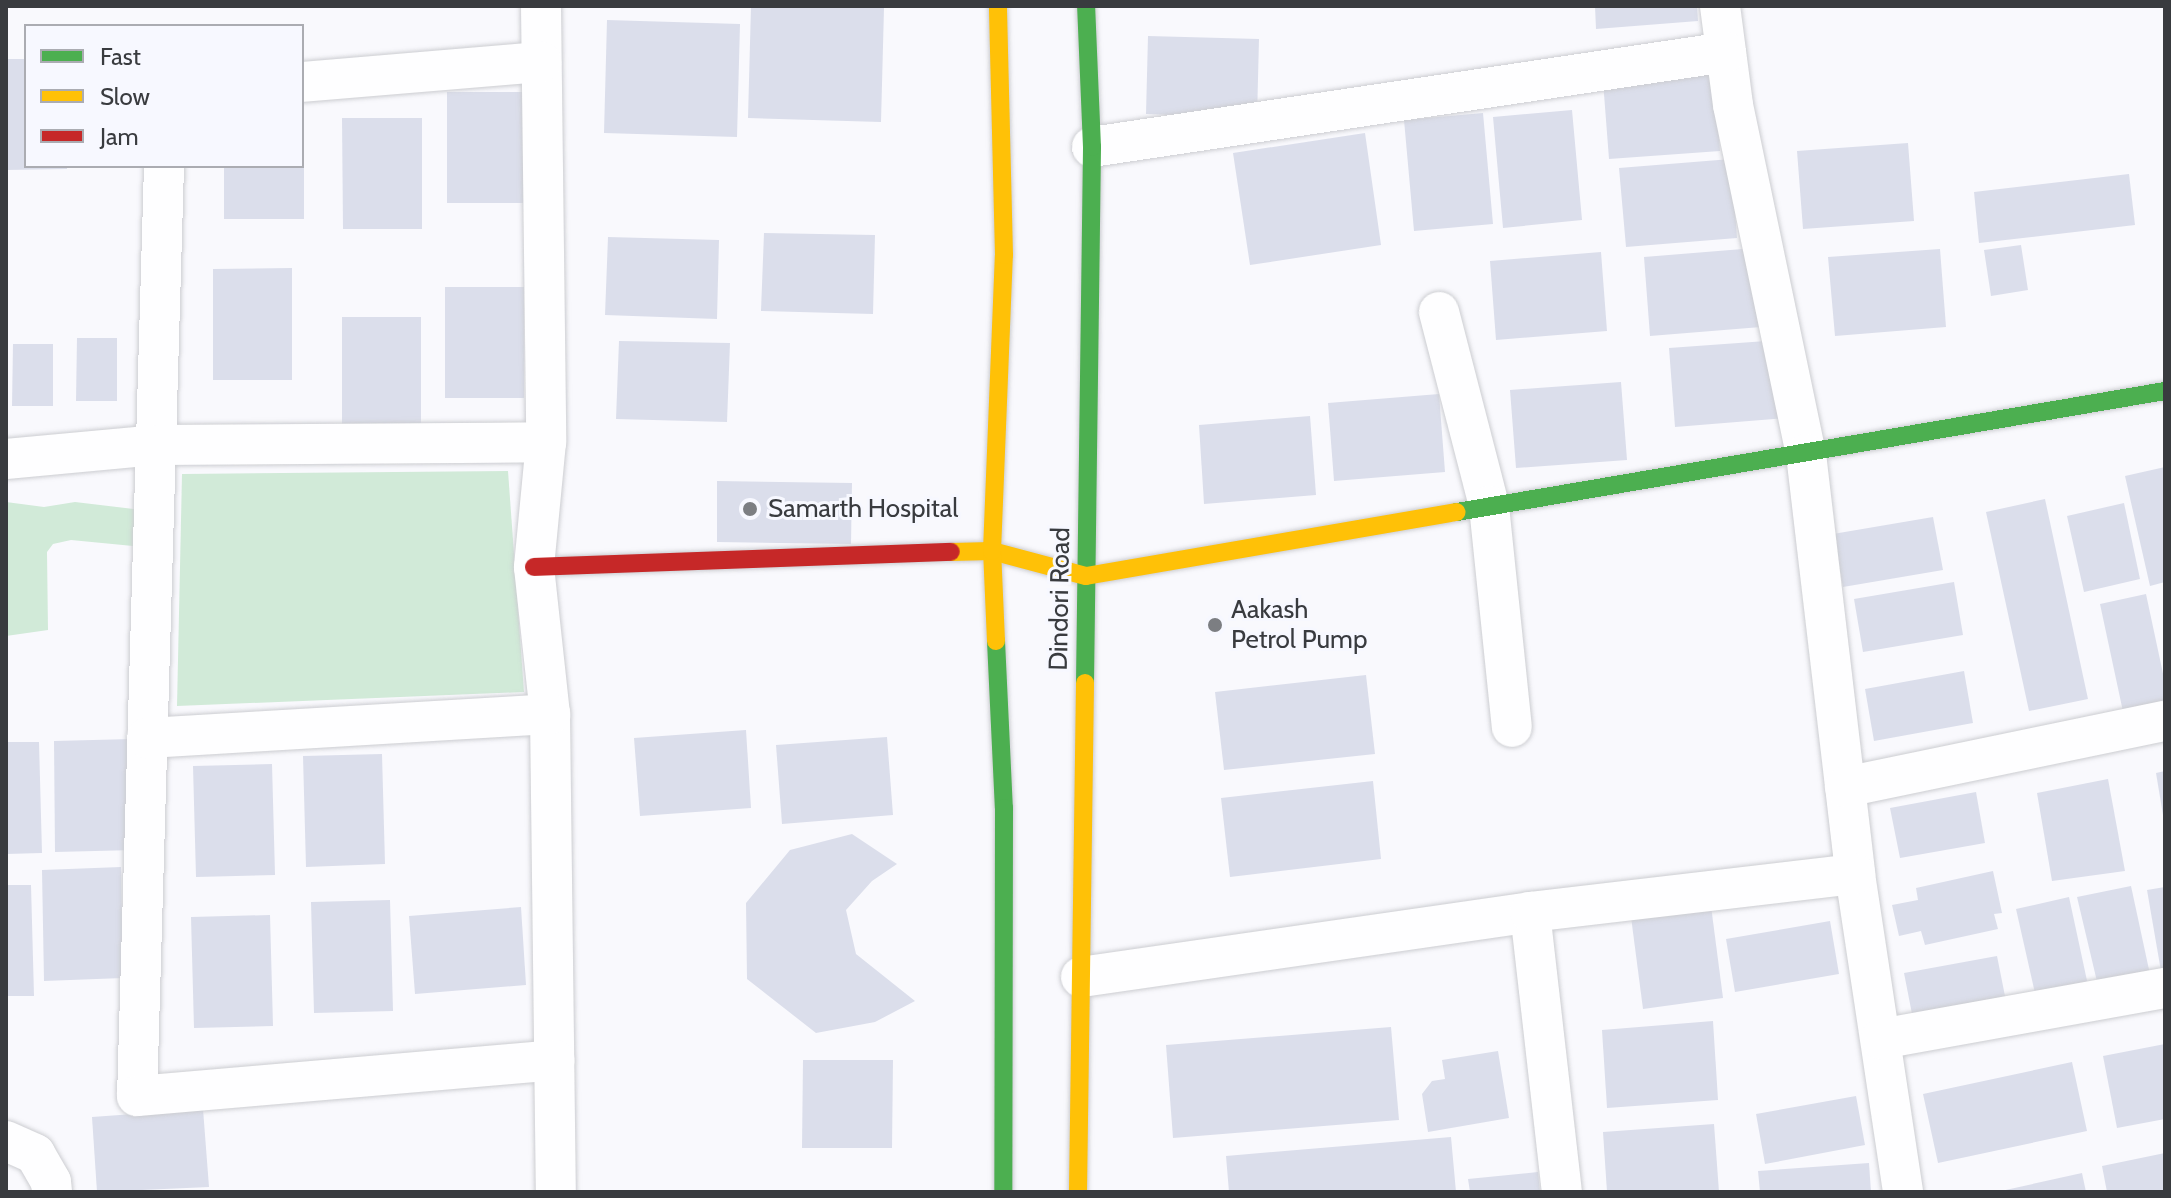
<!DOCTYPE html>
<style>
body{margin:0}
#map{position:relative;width:2171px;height:1198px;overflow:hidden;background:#f9f9fd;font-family:Cabin,sans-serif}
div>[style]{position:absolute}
.green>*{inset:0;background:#d1ead8}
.building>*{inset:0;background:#dbdeeb}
.roads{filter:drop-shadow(0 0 2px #cccdd1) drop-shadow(0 0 2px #cccdd1)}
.street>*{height:40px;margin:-20px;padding:0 20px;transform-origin:20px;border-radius:20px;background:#fefeff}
.fast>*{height:18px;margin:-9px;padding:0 9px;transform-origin:9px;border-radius:9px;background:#4caf50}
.slow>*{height:18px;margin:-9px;padding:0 9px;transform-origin:9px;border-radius:9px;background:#ffc107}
.jam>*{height:18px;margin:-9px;padding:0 9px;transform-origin:9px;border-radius:9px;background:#c62828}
.dots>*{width:22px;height:22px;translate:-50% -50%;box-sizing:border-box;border:4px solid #f7f8ff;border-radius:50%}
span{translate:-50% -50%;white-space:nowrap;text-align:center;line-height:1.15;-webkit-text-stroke:6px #f7f8ff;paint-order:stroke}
.poi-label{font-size:26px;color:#393b3f}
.left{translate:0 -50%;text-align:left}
.street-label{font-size:26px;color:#393b3f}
.frame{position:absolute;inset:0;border:8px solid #393b3f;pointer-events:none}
.legend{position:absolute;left:24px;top:24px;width:280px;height:144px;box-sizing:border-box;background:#f7f8ff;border:2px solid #abacb2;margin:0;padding:10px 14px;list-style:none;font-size:24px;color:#393b3f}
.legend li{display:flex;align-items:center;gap:16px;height:40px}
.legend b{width:40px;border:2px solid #abacb2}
</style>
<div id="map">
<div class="green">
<div style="clip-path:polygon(508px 471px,524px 692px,177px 706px,182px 474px)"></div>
<div style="clip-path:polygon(6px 502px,44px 507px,75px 502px,142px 510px,145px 541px,133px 546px,71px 540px,53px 544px,47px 552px,48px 630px,6px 636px)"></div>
</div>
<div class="building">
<div style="clip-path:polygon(751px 6px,884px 8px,881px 122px,748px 118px)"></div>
<div style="clip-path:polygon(1595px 6px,1697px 6px,1698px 21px,1596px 29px)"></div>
<div style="clip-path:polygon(607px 20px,740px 24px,737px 137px,604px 133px)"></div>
<div style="clip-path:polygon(1148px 36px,1259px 39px,1257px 118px,1146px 114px)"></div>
<div style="clip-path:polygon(6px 59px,26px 59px,26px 166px,67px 166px,67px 169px,6px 170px)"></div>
<div style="clip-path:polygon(1714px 72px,1720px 151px,1609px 159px,1603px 81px)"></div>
<div style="clip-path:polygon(447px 92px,526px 92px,526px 203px,447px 203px)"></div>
<div style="clip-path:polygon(1572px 110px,1582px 220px,1503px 228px,1493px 117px)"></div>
<div style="clip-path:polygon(1483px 113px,1493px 224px,1414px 231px,1404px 120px)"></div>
<div style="clip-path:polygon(342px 118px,422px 118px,422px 229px,343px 229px)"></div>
<div style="clip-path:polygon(1365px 133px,1381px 245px,1250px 265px,1233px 153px)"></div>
<div style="clip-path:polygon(1908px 143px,1914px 221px,1803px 229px,1797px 151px)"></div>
<div style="clip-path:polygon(1731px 159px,1737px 238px,1626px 247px,1619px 168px)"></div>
<div style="clip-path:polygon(224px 166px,304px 166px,304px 219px,224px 219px)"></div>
<div style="clip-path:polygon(2129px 174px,2135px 225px,1979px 243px,1974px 192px)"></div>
<div style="clip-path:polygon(764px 233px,875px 235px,873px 314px,761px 311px)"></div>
<div style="clip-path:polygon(608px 237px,719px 240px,717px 319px,605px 315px)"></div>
<div style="clip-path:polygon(2021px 245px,2028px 290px,1991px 296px,1984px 250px)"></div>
<div style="clip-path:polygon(1755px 248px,1761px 327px,1650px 336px,1644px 257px)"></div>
<div style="clip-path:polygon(1940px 249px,1946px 327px,1835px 336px,1828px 257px)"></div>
<div style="clip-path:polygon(1601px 252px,1607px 331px,1496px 340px,1490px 261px)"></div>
<div style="clip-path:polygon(292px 268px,292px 380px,213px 380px,213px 269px)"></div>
<div style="clip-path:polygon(445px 287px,524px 287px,524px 398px,445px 398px)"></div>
<div style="clip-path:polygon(342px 317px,421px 317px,421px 428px,342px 428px)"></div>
<div style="clip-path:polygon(77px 338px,117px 338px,117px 401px,76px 401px)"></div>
<div style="clip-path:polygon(1780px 340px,1786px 418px,1675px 427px,1669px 348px)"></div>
<div style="clip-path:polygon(619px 341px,730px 343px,727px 422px,616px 419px)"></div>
<div style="clip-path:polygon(13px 344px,53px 344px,53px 406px,12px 406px)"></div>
<div style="clip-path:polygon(1621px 382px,1627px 460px,1516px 468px,1510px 390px)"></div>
<div style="clip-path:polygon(1439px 394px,1445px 472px,1334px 481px,1328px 403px)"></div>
<div style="clip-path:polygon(1310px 416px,1316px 495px,1204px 504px,1199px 425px)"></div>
<div style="clip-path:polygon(2165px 467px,2165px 582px,2150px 586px,2125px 476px)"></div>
<div style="clip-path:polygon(717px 481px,852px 483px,851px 544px,717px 542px)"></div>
<div style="clip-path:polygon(2045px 499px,2088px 699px,2029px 711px,1986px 512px)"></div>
<div style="clip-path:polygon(2124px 503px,2140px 579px,2084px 592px,2067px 516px)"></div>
<div style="clip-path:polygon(1933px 517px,1943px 570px,1843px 587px,1833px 534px)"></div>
<div style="clip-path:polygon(1954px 582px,1963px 635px,1863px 652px,1854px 599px)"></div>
<div style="clip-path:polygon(2146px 594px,2165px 683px,2165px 713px,2125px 721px,2100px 604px)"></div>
<div style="clip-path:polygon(1964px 671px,1973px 723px,1874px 741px,1865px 689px)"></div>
<div style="clip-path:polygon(1366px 675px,1375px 754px,1224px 770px,1215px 692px)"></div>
<div style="clip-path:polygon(746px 730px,751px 808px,640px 816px,634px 738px)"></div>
<div style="clip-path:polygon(887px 737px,893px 815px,782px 824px,776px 745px)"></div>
<div style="clip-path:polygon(132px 739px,135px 850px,55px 852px,54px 741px)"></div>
<div style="clip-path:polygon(6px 742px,39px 742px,42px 853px,6px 854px)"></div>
<div style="clip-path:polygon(382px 754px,385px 864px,306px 867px,303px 756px)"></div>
<div style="clip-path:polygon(272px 764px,275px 875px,196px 877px,193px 766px)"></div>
<div style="clip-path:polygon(2165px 771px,2165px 815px,2163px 815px,2156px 773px)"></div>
<div style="clip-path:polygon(2108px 779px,2125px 871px,2052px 881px,2037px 793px)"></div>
<div style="clip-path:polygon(1373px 781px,1381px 859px,1230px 877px,1221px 798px)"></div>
<div style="clip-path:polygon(1976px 792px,1985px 843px,1900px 858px,1890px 808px)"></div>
<div style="clip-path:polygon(852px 834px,897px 864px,872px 881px,846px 910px,856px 954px,915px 1001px,875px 1022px,816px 1033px,747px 979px,746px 903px,790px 850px)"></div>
<div style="clip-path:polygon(121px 867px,123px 978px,44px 981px,42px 870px)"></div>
<div style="clip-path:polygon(1993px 871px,2002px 913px,1994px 914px,1998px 929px,1925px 945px,1921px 931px,1899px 936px,1892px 905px,1918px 900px,1916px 888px)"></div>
<div style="clip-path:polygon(6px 885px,31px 885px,34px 996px,6px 996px)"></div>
<div style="clip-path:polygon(2131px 886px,2151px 979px,2099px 990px,2077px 897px)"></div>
<div style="clip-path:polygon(2165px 887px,2165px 977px,2162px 977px,2147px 890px)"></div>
<div style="clip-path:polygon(2069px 897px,2089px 990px,2037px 1002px,2016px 909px)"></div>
<div style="clip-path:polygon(390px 900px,393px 1011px,314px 1013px,311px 902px)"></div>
<div style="clip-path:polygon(1711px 906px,1723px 998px,1643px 1009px,1631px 917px)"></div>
<div style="clip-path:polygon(521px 907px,526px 985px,415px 994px,409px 916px)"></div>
<div style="clip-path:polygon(270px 915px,273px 1026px,194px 1028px,191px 917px)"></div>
<div style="clip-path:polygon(1830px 921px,1839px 974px,1735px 992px,1726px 939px)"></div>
<div style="clip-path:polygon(1997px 956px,2007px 1006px,1914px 1024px,1904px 973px)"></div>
<div style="clip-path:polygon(1713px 1021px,1718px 1100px,1607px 1108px,1602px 1030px)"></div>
<div style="clip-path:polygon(1391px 1027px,1399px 1120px,1173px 1138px,1166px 1045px)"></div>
<div style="clip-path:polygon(2165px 1044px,2165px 1119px,2117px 1128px,2103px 1056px)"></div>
<div style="clip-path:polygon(1498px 1051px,1509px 1118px,1428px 1132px,1422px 1094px,1432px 1081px,1445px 1079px,1442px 1060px)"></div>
<div style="clip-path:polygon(803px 1060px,893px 1060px,892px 1148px,802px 1148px)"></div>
<div style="clip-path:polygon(2072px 1062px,2087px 1131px,1938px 1163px,1923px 1094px)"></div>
<div style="clip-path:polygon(1856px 1096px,1865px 1145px,1765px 1164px,1756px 1114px)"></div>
<div style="clip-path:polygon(203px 1109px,209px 1187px,97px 1192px,92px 1117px)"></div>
<div style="clip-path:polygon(1714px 1124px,1719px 1192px,1607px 1192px,1603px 1132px)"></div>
<div style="clip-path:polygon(1451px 1137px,1456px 1192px,1229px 1192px,1226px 1156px)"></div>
<div style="clip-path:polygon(2165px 1153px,2165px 1192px,2107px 1192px,2102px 1166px)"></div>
<div style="clip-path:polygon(1869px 1163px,1871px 1192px,1760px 1192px,1758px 1171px)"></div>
<div style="clip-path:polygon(1538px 1172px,1540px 1192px,1470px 1192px,1468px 1179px)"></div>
<div style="clip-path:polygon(2082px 1173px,2086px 1192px,2001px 1192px,2001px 1191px)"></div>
</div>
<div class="roads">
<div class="street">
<div style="left:541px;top:6px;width:436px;rotate:89.3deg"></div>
<div style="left:546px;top:442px;width:126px;rotate:95.5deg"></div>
<div style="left:534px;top:567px;width:148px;rotate:83.8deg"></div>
<div style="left:550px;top:714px;width:478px;rotate:89.3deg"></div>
<div style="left:1720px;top:6px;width:100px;rotate:82.5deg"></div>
<div style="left:1733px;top:105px;width:357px;rotate:78.2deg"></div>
<div style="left:1806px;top:454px;width:423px;rotate:83.3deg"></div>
<div style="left:1855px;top:874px;width:322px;rotate:81.4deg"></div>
<div style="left:302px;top:82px;width:240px;rotate:-4.8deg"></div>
<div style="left:1092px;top:147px;width:641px;rotate:-8.52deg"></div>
<div style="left:164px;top:166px;width:930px;rotate:91.66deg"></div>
<div style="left:137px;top:1096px;width:419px;rotate:-4.9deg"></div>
<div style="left:1439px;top:312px;width:200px;rotate:75.5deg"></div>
<div style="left:1489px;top:506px;width:222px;rotate:84.1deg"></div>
<div style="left:6px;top:459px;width:153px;rotate:-5.3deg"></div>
<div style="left:158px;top:445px;width:388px;rotate:-0.4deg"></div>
<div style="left:147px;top:738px;width:404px;rotate:-3.4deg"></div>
<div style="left:1845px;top:787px;width:327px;rotate:-11.7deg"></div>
<div style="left:1530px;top:912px;width:282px;rotate:83.5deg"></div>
<div style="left:1081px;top:977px;width:454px;rotate:-8.2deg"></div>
<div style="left:1530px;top:912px;width:327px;rotate:-6.7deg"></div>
<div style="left:1881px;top:1039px;width:289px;rotate:-10.2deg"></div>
<div style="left:6px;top:1141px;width:32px;rotate:24deg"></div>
<div style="left:35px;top:1154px;width:32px;rotate:60deg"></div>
<div style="left:51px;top:1182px;width:10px;rotate:84deg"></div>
</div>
<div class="fast">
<div style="left:1457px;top:512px;width:718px;rotate:-9.7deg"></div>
<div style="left:996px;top:641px;width:167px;rotate:87.3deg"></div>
<div style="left:1004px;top:808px;width:384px;rotate:90.1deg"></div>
<div style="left:1085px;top:683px;width:536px;rotate:-89.25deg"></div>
<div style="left:1092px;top:147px;width:141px;rotate:-92.4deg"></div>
</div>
<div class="slow">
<div style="left:951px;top:552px;width:41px;rotate:-1.4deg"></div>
<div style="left:992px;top:551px;width:97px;rotate:14.9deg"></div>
<div style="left:1086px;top:576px;width:376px;rotate:-9.8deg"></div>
<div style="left:996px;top:641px;width:90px;rotate:-92.5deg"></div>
<div style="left:992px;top:551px;width:296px;rotate:-87.7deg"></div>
<div style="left:1004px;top:255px;width:249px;rotate:-91.4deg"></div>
<div style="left:1078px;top:1192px;width:509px;rotate:-89.21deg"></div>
</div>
<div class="jam">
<div style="left:534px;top:567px;width:417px;rotate:-2.1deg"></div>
</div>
</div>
<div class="dots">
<div style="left:750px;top:509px;background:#7c7e82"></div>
<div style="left:1215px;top:625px;background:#7c7e82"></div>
</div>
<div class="poi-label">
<span class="left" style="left:768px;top:509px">Samarth Hospital</span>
<span class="left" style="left:1231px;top:625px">Aakash<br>Petrol Pump</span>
</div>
<div class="street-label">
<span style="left:1060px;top:599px;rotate:-89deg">Dindori Road</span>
</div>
<div class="frame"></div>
<ul class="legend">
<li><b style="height:10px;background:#4caf50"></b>Fast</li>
<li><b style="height:10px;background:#ffc107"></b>Slow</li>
<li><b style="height:10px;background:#c62828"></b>Jam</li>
</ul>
</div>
